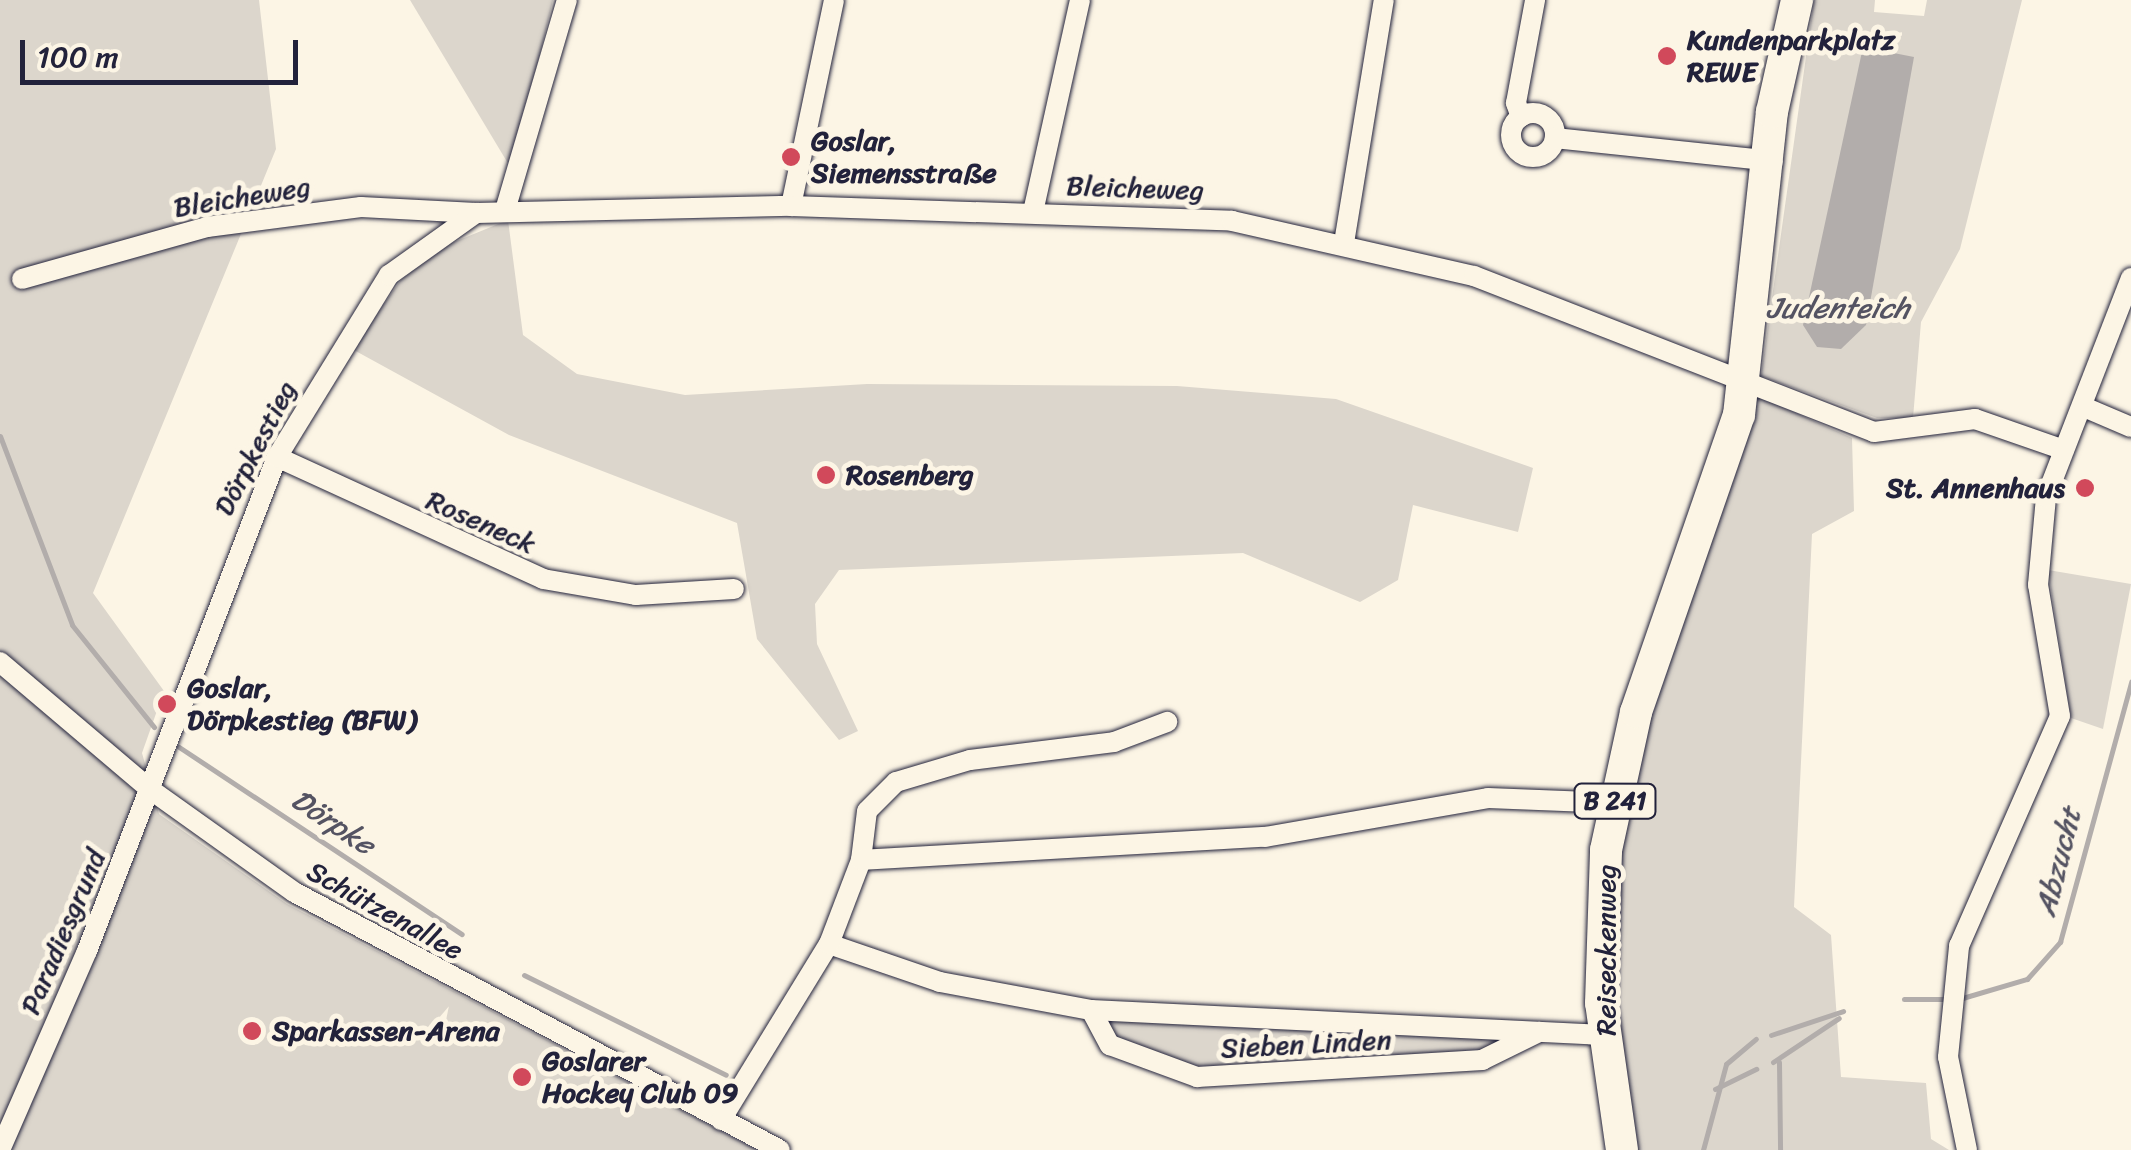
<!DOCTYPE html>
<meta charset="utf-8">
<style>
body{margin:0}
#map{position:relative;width:2131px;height:1150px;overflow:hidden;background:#fcf5e5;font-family:Sriracha,sans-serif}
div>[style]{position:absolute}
.green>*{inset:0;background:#dcd6cc}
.water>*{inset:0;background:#b2adab}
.stream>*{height:5px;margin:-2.5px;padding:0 2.5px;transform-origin:2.5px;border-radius:2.5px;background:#b2adab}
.roads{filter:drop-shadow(0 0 2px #22223b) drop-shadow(0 0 2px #22223b)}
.minor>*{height:20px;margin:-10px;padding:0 10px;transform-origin:10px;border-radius:10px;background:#fcf5e5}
.minor>.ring{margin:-10px;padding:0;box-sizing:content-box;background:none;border:20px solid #fcf5e5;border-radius:50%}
.primary>*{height:32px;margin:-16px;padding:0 16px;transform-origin:16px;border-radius:16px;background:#fcf5e5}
.dots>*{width:28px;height:28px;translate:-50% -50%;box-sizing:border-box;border:5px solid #fcf5e5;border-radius:50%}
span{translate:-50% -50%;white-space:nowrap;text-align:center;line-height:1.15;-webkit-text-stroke:10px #fcf5e5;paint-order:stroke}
.shield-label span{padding:2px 8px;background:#fcf5e5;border:2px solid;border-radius:8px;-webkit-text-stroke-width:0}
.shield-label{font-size:25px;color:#22223b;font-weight:700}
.poi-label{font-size:28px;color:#22223b;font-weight:700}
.left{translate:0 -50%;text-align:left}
.right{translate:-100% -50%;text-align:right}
.street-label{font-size:28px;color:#22223b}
.water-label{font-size:30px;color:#545362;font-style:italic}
.scale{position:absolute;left:20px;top:40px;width:278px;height:45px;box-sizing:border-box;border:5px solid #22223b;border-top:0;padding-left:12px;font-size:30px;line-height:35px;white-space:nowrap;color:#22223b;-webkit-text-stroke:8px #fcf5e5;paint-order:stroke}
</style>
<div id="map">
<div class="green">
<div style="clip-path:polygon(0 0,259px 0,276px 149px,93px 593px,164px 691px,142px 753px,159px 814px,287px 904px,757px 1150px,0 1150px)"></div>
<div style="clip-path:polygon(410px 0,553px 0,512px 170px)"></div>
<div style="clip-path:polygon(1814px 0,1875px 0,1874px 12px,1924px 16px,1927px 0,2022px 0,1960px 249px,1921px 322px,1913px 418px,1877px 418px,1761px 376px)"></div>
<div style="clip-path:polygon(508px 220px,523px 335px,577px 374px,685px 395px,867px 384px,1177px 386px,1336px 399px,1533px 468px,1518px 532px,1413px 505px,1398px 580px,1360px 602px,1243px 553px,839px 570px,815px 604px,817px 644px,858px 731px,839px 740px,757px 639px,737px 523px,509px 435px,352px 349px,401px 280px,442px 247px)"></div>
<div style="clip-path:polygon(1751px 393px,1852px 438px,1854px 511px,1812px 534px,1794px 907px,1831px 935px,1841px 1077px,1926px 1083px,1931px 1139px,1949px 1150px,1637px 1150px,1618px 1057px,1610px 920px,1631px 774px)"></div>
<div style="clip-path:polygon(2048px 570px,2131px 584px,2103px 729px,2071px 718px)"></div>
<div style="clip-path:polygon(1091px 1010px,1544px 1030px,1482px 1060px,1197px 1077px,1110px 1045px)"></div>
</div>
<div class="water">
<div style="clip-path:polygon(1863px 47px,1914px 57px,1866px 325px,1841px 349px,1817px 347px,1803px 325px)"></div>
</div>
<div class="stream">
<div style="left:0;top:436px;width:202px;rotate:69.1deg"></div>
<div style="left:72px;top:625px;width:131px;rotate:51.2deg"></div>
<div style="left:179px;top:747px;width:339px;rotate:33.5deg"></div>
<div style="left:524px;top:975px;width:225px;rotate:26.3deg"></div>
<div style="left:1904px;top:999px;width:44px"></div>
<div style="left:1959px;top:999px;width:71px;rotate:-16.4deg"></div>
<div style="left:2027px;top:979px;width:50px;rotate:-48.3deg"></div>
<div style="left:2060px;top:942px;width:270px;rotate:-74.7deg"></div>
<div style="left:1771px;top:1035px;width:76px;rotate:-18.4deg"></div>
<div style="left:1773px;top:1062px;width:79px;rotate:-33.7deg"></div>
<div style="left:1779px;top:1062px;width:88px;rotate:89.3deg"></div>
<div style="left:1715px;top:1089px;width:46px;rotate:-26deg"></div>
<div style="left:1703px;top:1150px;width:89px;rotate:-75deg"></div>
<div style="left:1726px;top:1064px;width:39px;rotate:-40deg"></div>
</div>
<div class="roads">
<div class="minor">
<div class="ring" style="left:1511px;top:113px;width:24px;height:24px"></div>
<div style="left:1521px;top:117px;width:15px;rotate:-110deg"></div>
<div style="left:1516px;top:103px;width:105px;rotate:-79.5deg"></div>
<div style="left:1555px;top:138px;width:219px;rotate:6deg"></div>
<div style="left:791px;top:206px;width:210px;rotate:-78.2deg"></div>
<div style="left:506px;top:207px;width:216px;rotate:-73.6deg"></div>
<div style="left:1033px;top:212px;width:217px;rotate:-77.5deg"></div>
<div style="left:1344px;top:243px;width:246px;rotate:-80.7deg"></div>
<div style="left:22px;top:279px;width:192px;rotate:-15.7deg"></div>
<div style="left:207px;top:227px;width:155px;rotate:-7.4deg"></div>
<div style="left:361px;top:207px;width:115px;rotate:3deg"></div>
<div style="left:2084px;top:407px;width:51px;rotate:23.1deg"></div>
<div style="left:277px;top:457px;width:293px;rotate:24.6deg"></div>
<div style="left:543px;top:579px;width:94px;rotate:9.8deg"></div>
<div style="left:636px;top:595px;width:98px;rotate:-3.5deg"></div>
<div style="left:0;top:662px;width:198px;rotate:40.3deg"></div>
<div style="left:151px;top:790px;width:176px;rotate:35.5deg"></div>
<div style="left:294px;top:892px;width:550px;rotate:27.96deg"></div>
<div style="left:861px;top:860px;width:49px;rotate:-83deg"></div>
<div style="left:867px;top:811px;width:41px;rotate:-45deg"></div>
<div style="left:896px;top:782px;width:77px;rotate:-16.6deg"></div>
<div style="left:970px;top:760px;width:145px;rotate:-7.1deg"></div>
<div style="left:1114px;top:742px;width:57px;rotate:-20.7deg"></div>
<div style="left:829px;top:944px;width:117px;rotate:18.9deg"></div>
<div style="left:940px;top:982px;width:154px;rotate:10.5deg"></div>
<div style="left:1091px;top:1010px;width:513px;rotate:2.8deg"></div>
<div style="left:1091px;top:1010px;width:40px;rotate:62deg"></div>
<div style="left:1110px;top:1045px;width:93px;rotate:20.2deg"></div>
<div style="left:1197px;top:1077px;width:286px;rotate:-3.4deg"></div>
<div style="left:1482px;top:1060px;width:64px;rotate:-26.2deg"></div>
<div style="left:721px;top:1120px;width:206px;rotate:-58.5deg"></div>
<div style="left:829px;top:944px;width:90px;rotate:-69.1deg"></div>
<div style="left:861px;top:860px;width:405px;rotate:-3.3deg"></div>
<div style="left:1265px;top:837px;width:226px;rotate:-9.9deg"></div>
<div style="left:1488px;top:798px;width:127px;rotate:2.3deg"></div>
<div style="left:0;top:1150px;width:217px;rotate:-66.4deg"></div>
<div style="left:87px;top:951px;width:529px;rotate:-68.96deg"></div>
<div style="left:277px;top:457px;width:214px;rotate:-58.4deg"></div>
<div style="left:389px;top:275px;width:107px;rotate:-35.5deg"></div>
<div style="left:476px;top:213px;width:315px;rotate:-1.3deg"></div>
<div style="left:791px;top:206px;width:441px;rotate:1.9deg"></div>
<div style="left:1232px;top:221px;width:248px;rotate:12.8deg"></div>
<div style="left:1474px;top:276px;width:429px;rotate:21.3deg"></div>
<div style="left:1874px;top:432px;width:102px;rotate:-7.3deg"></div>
<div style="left:1975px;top:419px;width:94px;rotate:19.2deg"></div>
<div style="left:1967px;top:1150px;width:95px;rotate:-101.5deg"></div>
<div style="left:1948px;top:1057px;width:112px;rotate:-84.3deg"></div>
<div style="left:1959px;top:946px;width:251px;rotate:-66.3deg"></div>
<div style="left:2060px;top:716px;width:133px;rotate:-99.5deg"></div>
<div style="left:2038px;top:585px;width:88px;rotate:-84.8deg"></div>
<div style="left:2046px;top:497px;width:235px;rotate:-68.8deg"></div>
</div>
<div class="primary">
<div style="left:1622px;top:1150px;width:148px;rotate:-98.1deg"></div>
<div style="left:1601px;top:1003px;width:153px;rotate:-88.1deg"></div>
<div style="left:1606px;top:850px;width:141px;rotate:-77.7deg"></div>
<div style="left:1636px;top:712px;width:314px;rotate:-70.9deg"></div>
<div style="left:1739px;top:415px;width:305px;rotate:-83.8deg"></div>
<div style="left:1772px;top:112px;width:115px;rotate:-77.4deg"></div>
</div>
</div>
<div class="dots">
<div style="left:1667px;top:56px;background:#d1495b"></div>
<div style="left:791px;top:157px;background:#d1495b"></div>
<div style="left:826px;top:475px;background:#d1495b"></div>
<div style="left:2085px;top:488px;background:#d1495b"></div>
<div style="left:167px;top:704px;background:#d1495b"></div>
<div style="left:252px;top:1031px;background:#d1495b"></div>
<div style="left:522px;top:1077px;background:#d1495b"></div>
</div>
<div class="shield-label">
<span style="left:1615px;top:801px">B 241</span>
</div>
<div class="poi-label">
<span class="left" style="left:1687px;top:56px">Kundenparkplatz<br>REWE</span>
<span class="left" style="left:811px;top:157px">Goslar,<br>Siemensstraße</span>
<span class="left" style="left:846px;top:475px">Rosenberg</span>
<span class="right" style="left:2065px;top:488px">St. Annenhaus</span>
<span class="left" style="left:187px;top:704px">Goslar,<br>Dörpkestieg (BFW)</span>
<span class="left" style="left:272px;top:1031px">Sparkassen-Arena</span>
<span class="left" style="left:542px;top:1077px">Goslarer<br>Hockey Club 09</span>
</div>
<div class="street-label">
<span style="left:1135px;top:188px;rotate:2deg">Bleicheweg</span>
<span style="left:242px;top:197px;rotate:-9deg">Bleicheweg</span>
<span style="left:255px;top:448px;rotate:-63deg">Dörpkestieg</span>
<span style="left:481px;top:522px;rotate:24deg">Roseneck</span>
<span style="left:385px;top:911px;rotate:29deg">Schützenallee</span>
<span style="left:63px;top:932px;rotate:-67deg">Paradiesgrund</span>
<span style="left:1606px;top:950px;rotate:-90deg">Reiseckenweg</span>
<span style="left:1306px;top:1044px;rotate:-3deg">Sieben Linden</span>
</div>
<div class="water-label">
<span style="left:1838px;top:308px">Judenteich</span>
<span style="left:333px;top:822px;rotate:34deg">Dörpke</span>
<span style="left:2058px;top:862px;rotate:-76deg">Abzucht</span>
</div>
<div class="scale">100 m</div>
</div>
